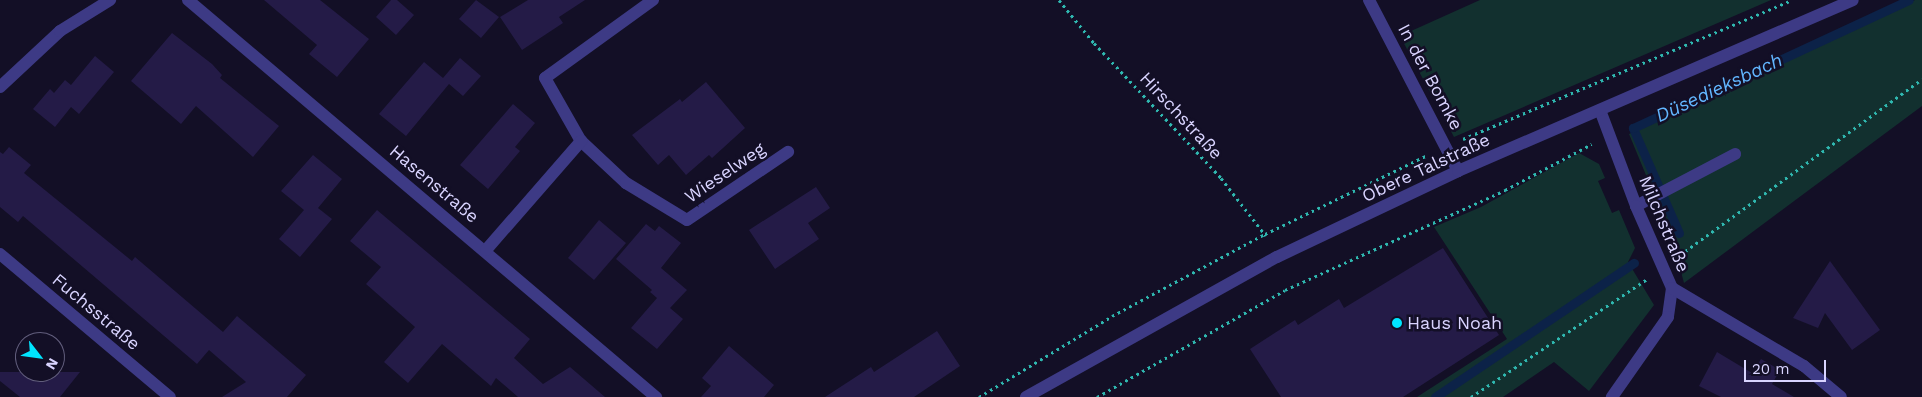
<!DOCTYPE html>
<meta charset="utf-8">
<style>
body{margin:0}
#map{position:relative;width:1922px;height:397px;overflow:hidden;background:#130f26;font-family:"Work Sans",sans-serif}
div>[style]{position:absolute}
.green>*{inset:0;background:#12302f}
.stream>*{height:9px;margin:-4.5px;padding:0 4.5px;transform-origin:4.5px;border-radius:4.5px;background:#0c2248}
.building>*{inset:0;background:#241b47}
.path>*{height:3px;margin-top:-1.5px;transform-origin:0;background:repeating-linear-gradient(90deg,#2fb8b0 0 2.5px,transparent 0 6.5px)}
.service>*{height:12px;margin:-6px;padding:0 6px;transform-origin:6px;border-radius:6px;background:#3d3a85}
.minor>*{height:12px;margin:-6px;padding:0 6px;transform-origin:6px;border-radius:6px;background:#3d3a85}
.tertiary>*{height:12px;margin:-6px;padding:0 6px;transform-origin:6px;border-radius:6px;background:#3d3a85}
.dots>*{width:14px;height:14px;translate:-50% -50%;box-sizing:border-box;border:2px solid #130f26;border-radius:50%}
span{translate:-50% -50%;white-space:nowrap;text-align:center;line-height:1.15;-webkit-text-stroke:5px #130f26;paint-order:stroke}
.street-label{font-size:18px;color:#d9d4ff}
.poi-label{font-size:18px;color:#d9d4ff}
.left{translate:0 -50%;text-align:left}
.water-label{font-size:19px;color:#62b6ff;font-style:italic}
.north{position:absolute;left:15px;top:332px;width:50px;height:50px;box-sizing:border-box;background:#130f26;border:1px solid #625e7d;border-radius:50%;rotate:120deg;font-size:14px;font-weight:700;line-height:20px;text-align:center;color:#d9d4ff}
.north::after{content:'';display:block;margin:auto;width:18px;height:22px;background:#00e5ff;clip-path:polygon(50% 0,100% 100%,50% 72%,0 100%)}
.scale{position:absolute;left:1744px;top:360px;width:82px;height:22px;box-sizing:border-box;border:2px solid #d9d4ff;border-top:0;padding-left:6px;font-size:15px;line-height:18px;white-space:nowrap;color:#d9d4ff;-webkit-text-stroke:4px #130f26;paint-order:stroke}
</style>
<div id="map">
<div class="green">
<div style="clip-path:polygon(1480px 0,1771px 0,1454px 137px,1400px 36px)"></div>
<div style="clip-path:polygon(1915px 0,1922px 0,1922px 106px,1684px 283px,1672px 238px,1629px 134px)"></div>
<div style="clip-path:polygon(1579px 153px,1599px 164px,1605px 178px,1598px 181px,1612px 213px,1619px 210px,1635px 248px,1628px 262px,1654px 305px,1589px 391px,1554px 362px,1503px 397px,1417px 397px,1507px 339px,1434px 227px,1481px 207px)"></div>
</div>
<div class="stream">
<div style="left:1679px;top:233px;width:115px;rotate:-113.7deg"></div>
<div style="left:1633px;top:128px;width:304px;rotate:-24.9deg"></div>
<div style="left:1435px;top:397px;width:240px;rotate:-34deg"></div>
</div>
<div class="building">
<div style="clip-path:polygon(264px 0,320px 0,369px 39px,337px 77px,309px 54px,317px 45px)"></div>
<div style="clip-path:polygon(391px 0,397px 0,414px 15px,396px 35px,376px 17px)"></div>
<div style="clip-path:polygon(476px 0,499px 17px,481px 38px,459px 19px)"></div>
<div style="clip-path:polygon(528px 0,585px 0,559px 17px,563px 23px,522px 50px,500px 17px)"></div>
<div style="clip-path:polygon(172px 33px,212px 64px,222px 75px,220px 78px,279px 126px,253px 157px,196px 106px,181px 124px,131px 81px)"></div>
<div style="clip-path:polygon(95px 56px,114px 72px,79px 114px,71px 107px,55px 127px,33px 109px,50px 89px,54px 93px,65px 80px,71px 85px)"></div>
<div style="clip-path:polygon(460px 58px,481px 76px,463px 96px,449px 84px,406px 136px,379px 114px,424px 62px,443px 78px)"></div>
<div style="clip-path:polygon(706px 82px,745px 128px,712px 158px,709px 155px,686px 175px,669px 155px,658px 165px,632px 135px,680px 99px,682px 102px)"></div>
<div style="clip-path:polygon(513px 104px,535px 123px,515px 147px,520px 151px,488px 189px,460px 165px)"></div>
<div style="clip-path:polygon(9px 147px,31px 165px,24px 173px,132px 261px,135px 257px,223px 332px,237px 316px,306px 375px,287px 397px,222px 397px,246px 382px,209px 350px,197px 364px,23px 216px,18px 222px,0 207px,0 152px,3px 154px)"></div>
<div style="clip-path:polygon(313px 155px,342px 179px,318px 208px,332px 219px,300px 257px,279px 239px,304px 210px,281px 191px)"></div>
<div style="clip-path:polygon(816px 187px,830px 208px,808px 223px,819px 239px,775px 269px,749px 230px)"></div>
<div style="clip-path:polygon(377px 210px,530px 339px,514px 358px,543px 384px,570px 367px,605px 397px,518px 397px,496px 378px,491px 386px,442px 344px,408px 383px,384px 362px,415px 327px,366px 284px,381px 267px,350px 241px)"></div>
<div style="clip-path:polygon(599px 220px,626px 243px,594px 280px,568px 258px)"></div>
<div style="clip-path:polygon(646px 224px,655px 231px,659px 226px,681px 243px,661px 268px,687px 290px,670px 308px,683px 319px,657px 349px,631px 328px,657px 298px,650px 292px,652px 290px,616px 259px)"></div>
<div style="clip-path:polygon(1443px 248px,1499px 335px,1403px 397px,1281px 397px,1250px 349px,1295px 320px,1298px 325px,1339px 299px,1344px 308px)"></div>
<div style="clip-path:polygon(1830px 261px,1880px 330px,1852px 350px,1825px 313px,1818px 328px,1793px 318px)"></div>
<div style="clip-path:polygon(937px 331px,960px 366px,914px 397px,825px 397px,871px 367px,874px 372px)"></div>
<div style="clip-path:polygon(729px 346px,774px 385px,764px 397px,701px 397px,711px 386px,702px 378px)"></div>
<div style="clip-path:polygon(1717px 352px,1752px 373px,1761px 359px,1780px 370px,1772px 384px,1794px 397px,1721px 397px,1699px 386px)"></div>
<div style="clip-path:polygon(0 372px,80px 372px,60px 397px,20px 397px,0 381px)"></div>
</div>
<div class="path">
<div style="left:1059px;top:0;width:55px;rotate:50.9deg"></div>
<div style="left:1094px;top:43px;width:185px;rotate:46.7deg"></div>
<div style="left:1221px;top:178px;width:73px;rotate:52.2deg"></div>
<div style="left:1463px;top:139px;width:357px;rotate:-22.9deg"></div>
<div style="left:1680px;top:255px;width:299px;rotate:-36deg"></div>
<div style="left:979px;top:397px;width:156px;rotate:-31.3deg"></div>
<div style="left:1112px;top:316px;width:174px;rotate:-28.2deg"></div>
<div style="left:1265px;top:234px;width:181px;rotate:-25.9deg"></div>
<div style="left:1097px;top:397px;width:216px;rotate:-29.6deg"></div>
<div style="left:1285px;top:290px;width:242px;rotate:-24.4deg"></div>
<div style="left:1505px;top:190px;width:98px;rotate:-27.9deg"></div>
<div style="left:1471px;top:397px;width:212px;rotate:-33.8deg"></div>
</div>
<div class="service">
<div style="left:1369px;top:0;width:193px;rotate:62.5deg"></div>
<div style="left:1636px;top:206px;width:112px;rotate:-27.7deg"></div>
</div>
<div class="minor">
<div style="left:188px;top:0;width:614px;rotate:40.31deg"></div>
<div style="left:653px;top:0;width:133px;rotate:144.2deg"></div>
<div style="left:545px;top:78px;width:73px;rotate:60.3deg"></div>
<div style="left:581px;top:141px;width:62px;rotate:43deg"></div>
<div style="left:626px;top:183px;width:71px;rotate:31.2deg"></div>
<div style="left:687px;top:220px;width:122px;rotate:-34deg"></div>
<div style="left:0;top:87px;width:82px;rotate:-43deg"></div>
<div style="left:60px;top:31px;width:59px;rotate:-31.8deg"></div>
<div style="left:1600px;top:110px;width:103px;rotate:69.4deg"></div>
<div style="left:1636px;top:206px;width:90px;rotate:66.3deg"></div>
<div style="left:1672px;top:288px;width:29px;rotate:98deg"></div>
<div style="left:1668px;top:317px;width:98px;rotate:125deg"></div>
<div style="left:486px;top:250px;width:145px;rotate:-48.9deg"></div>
<div style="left:0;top:254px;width:222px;rotate:40.1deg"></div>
<div style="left:1672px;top:288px;width:153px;rotate:30.6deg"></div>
<div style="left:1804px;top:366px;width:48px;rotate:40deg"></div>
</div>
<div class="tertiary">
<div style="left:1026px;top:397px;width:287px;rotate:-29.2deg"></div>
<div style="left:1277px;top:257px;width:200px;rotate:-25.4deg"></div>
<div style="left:1458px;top:171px;width:430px;rotate:-23.4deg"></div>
</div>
<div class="dots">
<div style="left:1397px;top:323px;background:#00e5ff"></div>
</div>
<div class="street-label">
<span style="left:1430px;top:77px;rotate:62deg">In der Bomke</span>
<span style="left:1181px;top:116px;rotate:47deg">Hirschstraße</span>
<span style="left:1426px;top:168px;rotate:-25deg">Obere Talstraße</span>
<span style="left:725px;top:173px;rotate:-34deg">Wieselweg</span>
<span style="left:434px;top:184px;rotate:40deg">Hasenstraße</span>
<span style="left:1664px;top:224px;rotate:67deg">Milchstraße</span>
<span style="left:96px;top:312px;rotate:40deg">Fuchsstraße</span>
</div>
<div class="poi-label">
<span class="left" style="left:1407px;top:323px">Haus Noah</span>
</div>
<div class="water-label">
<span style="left:1719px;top:88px;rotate:-25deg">Düsedieksbach</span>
</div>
<div class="north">N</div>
<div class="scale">20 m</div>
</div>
